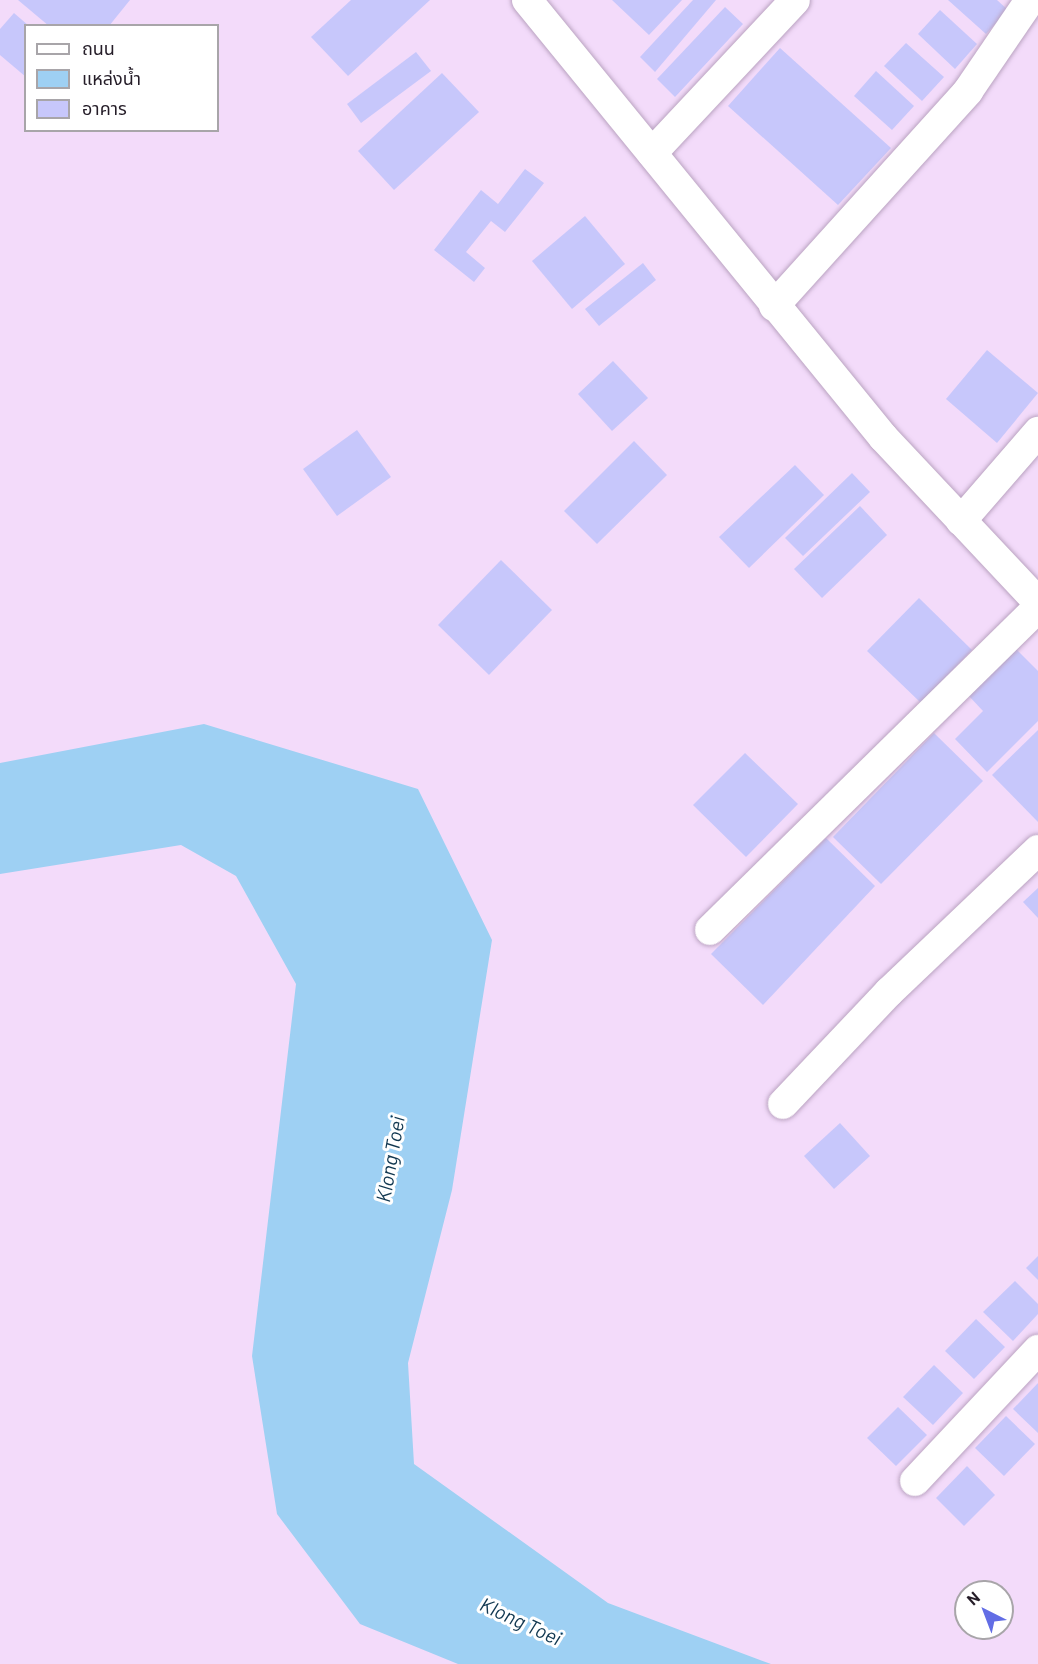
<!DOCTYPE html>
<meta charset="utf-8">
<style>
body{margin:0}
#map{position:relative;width:1038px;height:1664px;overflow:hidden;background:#f3dbfa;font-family:Barlow,"Noto Sans Thai",sans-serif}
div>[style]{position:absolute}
.water>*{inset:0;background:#9ed0f3}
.building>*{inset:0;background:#c7c7fb}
.roads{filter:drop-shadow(0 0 2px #baa3c1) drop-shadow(0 0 2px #baa3c1)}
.minor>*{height:30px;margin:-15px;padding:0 15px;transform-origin:15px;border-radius:15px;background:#fff}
span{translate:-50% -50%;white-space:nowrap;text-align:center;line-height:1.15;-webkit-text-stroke:6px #fff;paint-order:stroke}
.water-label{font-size:20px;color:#103750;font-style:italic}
.legend{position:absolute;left:24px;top:24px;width:195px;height:108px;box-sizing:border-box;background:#fff;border:2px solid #a8a5a9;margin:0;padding:8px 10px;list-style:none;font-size:18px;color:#251d28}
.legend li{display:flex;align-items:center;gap:12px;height:30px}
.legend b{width:30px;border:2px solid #a8a5a9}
.north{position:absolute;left:954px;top:1580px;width:60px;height:60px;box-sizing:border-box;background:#fff;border:2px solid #a8a5a9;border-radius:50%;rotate:318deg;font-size:16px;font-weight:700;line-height:24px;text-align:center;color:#251d28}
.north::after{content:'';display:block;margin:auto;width:21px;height:27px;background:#626de5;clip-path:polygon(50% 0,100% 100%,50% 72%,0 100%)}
</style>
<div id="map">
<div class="water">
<div style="clip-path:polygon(204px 724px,418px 789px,492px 940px,452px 1190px,408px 1363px,414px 1464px,608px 1603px,771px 1664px,458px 1664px,360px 1624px,277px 1514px,252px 1356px,296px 984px,236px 876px,181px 845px,0 874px,0 763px)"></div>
</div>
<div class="building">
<div style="clip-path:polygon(18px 0,130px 0,109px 26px,49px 26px)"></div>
<div style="clip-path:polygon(351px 0,430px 0,348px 76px,311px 37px)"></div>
<div style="clip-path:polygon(612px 0,682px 0,649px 35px)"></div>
<div style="clip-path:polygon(693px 0,716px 0,655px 72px,640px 57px)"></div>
<div style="clip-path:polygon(948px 0,997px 0,1008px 10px,986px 34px)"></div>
<div style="clip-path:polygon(725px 7px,743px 24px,675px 97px,657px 79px)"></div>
<div style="clip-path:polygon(940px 10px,977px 44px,955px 69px,918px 34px)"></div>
<div style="clip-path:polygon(14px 13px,29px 26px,26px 77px,0 55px,0 29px)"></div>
<div style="clip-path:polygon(906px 43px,944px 77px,922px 101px,884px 66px)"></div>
<div style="clip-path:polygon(780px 48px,891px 148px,838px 205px,728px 106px)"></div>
<div style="clip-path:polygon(416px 52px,431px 71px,361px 123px,347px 104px)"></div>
<div style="clip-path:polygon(876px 71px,914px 106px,892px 130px,854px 96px)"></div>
<div style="clip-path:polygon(442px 73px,479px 112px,394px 190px,358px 151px)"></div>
<div style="clip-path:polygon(525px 169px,544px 183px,505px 232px,491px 221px,466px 252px,485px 268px,474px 282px,434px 250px,481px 190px,498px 204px)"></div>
<div style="clip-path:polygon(585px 216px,625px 264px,572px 309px,532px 261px)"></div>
<div style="clip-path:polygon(643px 263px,656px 280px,599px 326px,585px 309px)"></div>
<div style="clip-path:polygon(987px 350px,1038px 393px,997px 443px,946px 399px)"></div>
<div style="clip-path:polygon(613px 361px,648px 398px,612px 431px,578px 394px)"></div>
<div style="clip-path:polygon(357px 430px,391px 477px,337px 516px,303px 469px)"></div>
<div style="clip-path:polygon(634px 441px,667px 475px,597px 544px,564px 511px)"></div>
<div style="clip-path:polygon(795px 465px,824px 495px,749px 568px,719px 537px)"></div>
<div style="clip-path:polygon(852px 473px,870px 492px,803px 556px,785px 538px)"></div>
<div style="clip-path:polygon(860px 506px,887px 535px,822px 598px,794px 569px)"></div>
<div style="clip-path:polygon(501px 560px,552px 610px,489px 675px,438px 625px)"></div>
<div style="clip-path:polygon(919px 598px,972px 650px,921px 703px,867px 651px)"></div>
<div style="clip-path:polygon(1015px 648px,1038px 671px,1038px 721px,987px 772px,955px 739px,983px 711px,968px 695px)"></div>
<div style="clip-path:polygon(1038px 730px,1038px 822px,992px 775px)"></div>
<div style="clip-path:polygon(934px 733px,983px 781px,881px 884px,833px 837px)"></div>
<div style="clip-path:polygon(745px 753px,798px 804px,746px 857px,693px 805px)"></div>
<div style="clip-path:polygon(826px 838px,875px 886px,763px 1005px,711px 954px)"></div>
<div style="clip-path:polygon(1038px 888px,1038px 918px,1023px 902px)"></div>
<div style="clip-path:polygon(840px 1123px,870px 1156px,834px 1189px,804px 1156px)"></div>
<div style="clip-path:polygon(1038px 1256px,1038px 1280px,1026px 1268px)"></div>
<div style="clip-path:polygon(1015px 1281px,1038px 1304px,1038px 1314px,1013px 1341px,983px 1312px)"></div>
<div style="clip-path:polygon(976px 1319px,1005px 1347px,974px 1379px,945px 1351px)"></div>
<div style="clip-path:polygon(934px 1365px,963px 1393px,933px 1425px,903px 1397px)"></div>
<div style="clip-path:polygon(1038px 1383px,1038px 1433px,1013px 1409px)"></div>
<div style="clip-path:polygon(898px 1407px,927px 1435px,896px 1466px,867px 1438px)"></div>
<div style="clip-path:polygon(1006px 1416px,1035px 1444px,1004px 1476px,975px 1448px)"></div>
<div style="clip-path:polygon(967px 1466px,995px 1495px,964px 1526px,936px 1498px)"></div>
</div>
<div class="roads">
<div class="minor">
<div style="left:527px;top:0;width:564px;rotate:50.83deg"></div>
<div style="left:883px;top:437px;width:226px;rotate:46.8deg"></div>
<div style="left:652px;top:153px;width:209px;rotate:-46.9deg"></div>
<div style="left:774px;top:306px;width:290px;rotate:-47.9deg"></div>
<div style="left:968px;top:91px;width:110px;rotate:-55.7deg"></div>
<div style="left:961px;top:521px;width:118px;rotate:-49.1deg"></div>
<div style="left:710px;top:930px;width:460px;rotate:-44.5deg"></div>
<div style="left:783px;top:1104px;width:154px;rotate:-46.6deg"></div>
<div style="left:889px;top:992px;width:206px;rotate:-43.6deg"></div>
<div style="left:915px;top:1481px;width:180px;rotate:-46.8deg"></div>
</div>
</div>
<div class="water-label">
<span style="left:390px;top:1159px;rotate:-80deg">Klong Toei</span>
<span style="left:521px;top:1621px;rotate:25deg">Klong Toei</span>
</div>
<ul class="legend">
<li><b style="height:8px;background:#fff"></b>ถนน</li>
<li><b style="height:16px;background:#9ed0f3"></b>แหล่งน้ำ</li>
<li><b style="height:16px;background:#c7c7fb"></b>อาคาร</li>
</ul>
<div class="north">N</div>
</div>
